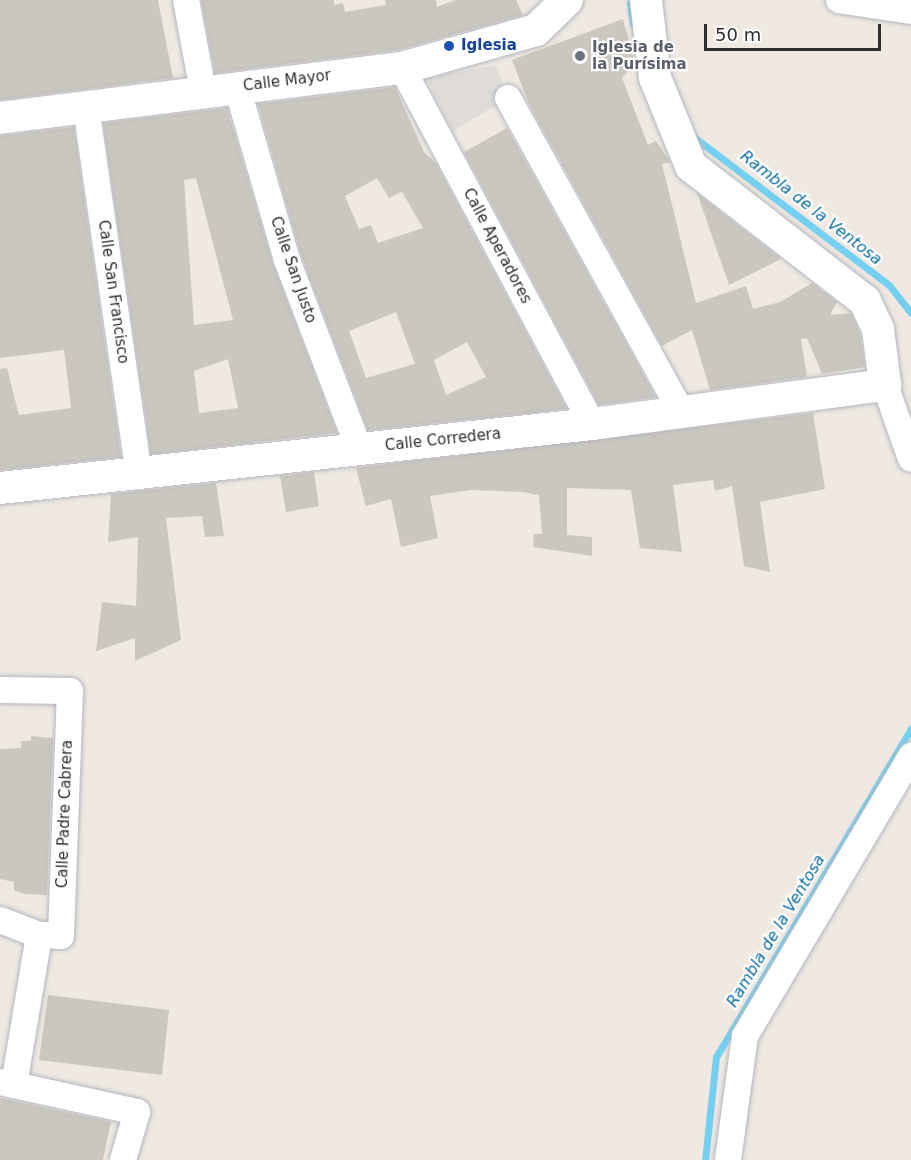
<!DOCTYPE html>
<meta charset="utf-8">
<style>
body{margin:0}
#map{position:relative;width:911px;height:1160px;overflow:hidden;background:#efe9e1;font-family:"DejaVu Sans",sans-serif}
div>[style]{position:absolute}
.plaza>*{inset:0;background:#dfdcd8}
.stream>*{height:7px;margin:-3.5px;padding:0 3.5px;transform-origin:3.5px;border-radius:3.5px;background:#75cff0}
.building>*{inset:0;background:#cbc7bf}
.roads{filter:drop-shadow(0 0 2px #b4b7c1) drop-shadow(0 0 2px #b4b7c1)}
.minor>*{height:26px;margin:-13px;padding:0 13px;transform-origin:13px;border-radius:13px;background:#fff}
.tertiary>*{height:32px;margin:-16px;padding:0 16px;transform-origin:16px;border-radius:16px;background:#fff}
.dots>*{width:16px;height:16px;translate:-50% -50%;box-sizing:border-box;border:3px solid #fff;border-radius:50%}
span{translate:-50% -50%;white-space:nowrap;text-align:center;line-height:1.15;-webkit-text-stroke:4.5px #fff;paint-order:stroke}
.transit-label{font-size:15px;color:#164399;font-weight:700}
.left{translate:0 -50%;text-align:left}
.worship-label{font-size:15px;color:#5b616d;font-weight:700}
.street-label{font-size:15px;color:#2e2e2e}
.water-label{font-size:16px;color:#0d6fa3;font-style:italic}
.scale{position:absolute;left:704px;top:24px;width:177px;height:27px;box-sizing:border-box;border:3px solid #2e2e2e;border-top:0;padding-left:8px;font-size:18px;line-height:21px;white-space:nowrap;color:#2e2e2e;-webkit-text-stroke:4px #fff;paint-order:stroke}
</style>
<div id="map">
<div class="plaza">
<div style="clip-path:polygon(496px 65px,508px 98px,453px 131px,427px 78px)"></div>
</div>
<div class="stream">
<div style="left:630px;top:3px;width:21px;rotate:82deg"></div>
<div style="left:690px;top:134px;width:250px;rotate:37.2deg"></div>
<div style="left:889px;top:285px;width:36px;rotate:52deg"></div>
<div style="left:705px;top:1160px;width:104px;rotate:-83.9deg"></div>
<div style="left:716px;top:1057px;width:382px;rotate:-59.3deg"></div>
</div>
<div class="building">
<div style="clip-path:polygon(0 0,158px 0,173px 78px,0 100px)"></div>
<div style="clip-path:polygon(201px 0,334px 0,334px 5px,343px 3px,345px 12px,386px 5px,385px 0,436px 0,437px 7px,455px 0,516px 0,523px 15px,398px 50px,215px 73px)"></div>
<div style="clip-path:polygon(623px 19px,635px 63px,622px 78px,648px 145px,656px 141px,670px 162px,662px 164px,696px 303px,746px 286px,753px 309px,780px 302px,812px 283px,837px 302px,830px 315px,851px 313px,860px 334px,865px 367px,822px 374px,807px 338px,801px 339px,807px 377px,710px 390px,692px 330px,662px 346px,529px 104px,512px 60px)"></div>
<div style="clip-path:polygon(evenodd,395px 87px,424px 152px,435px 162px,567px 409px,368px 430px,301px 255px,258px 104px,395px 87px,377px 178px,389px 198px,402px 192px,423px 228px,378px 243px,371px 225px,359px 229px,345px 196px,377px 178px,395px 87px,396px 312px,415px 364px,366px 378px,349px 331px,396px 312px,395px 87px,467px 342px,486px 377px,446px 395px,434px 360px,467px 342px)"></div>
<div style="clip-path:polygon(evenodd,227px 108px,273px 264px,337px 433px,151px 454px,103px 123px,227px 108px,196px 178px,233px 320px,194px 325px,184px 180px,196px 178px,227px 108px,228px 359px,238px 408px,199px 413px,194px 371px,228px 359px)"></div>
<div style="clip-path:polygon(74px 127px,121px 457px,0 470px,0 369px,7px 368px,19px 415px,71px 408px,64px 350px,0 358px,0 136px)"></div>
<div style="clip-path:polygon(507px 128px,656px 397px,599px 405px,464px 152px)"></div>
<div style="clip-path:polygon(697px 193px,781px 259px,729px 285px)"></div>
<div style="clip-path:polygon(813px 413px,825px 489px,760px 502px,770px 572px,744px 566px,732px 486px,715px 491px,713px 480px,673px 485px,682px 552px,640px 548px,631px 490px,567px 488px,567px 535px,592px 537px,592px 556px,533px 547px,534px 534px,542px 534px,539px 495px,523px 492px,470px 490px,430px 496px,438px 538px,401px 547px,391px 499px,366px 506px,356px 468px)"></div>
<div style="clip-path:polygon(314px 472px,319px 506px,286px 512px,280px 476px)"></div>
<div style="clip-path:polygon(216px 483px,224px 536px,205px 537px,202px 516px,166px 518px,181px 640px,135px 661px,135px 638px,96px 651px,102px 602px,136px 606px,138px 537px,108px 542px,111px 494px)"></div>
<div style="clip-path:polygon(31px 736px,53px 738px,47px 895px,24px 894px,14px 890px,14px 882px,0 879px,0 749px,21px 748px,21px 741px,31px 741px)"></div>
<div style="clip-path:polygon(48px 995px,169px 1010px,162px 1075px,39px 1060px)"></div>
<div style="clip-path:polygon(0 1098px,111px 1122px,103px 1160px,0 1160px)"></div>
</div>
<div class="roads">
<div class="minor">
<div style="left:186px;top:0;width:93px;rotate:79.4deg"></div>
<div style="left:839px;top:0;width:73px;rotate:8.7deg"></div>
<div style="left:402px;top:68px;width:404px;rotate:61.9deg"></div>
<div style="left:237px;top:87px;width:180px;rotate:73.9deg"></div>
<div style="left:287px;top:260px;width:202px;rotate:69.1deg"></div>
<div style="left:508px;top:98px;width:359px;rotate:61.1deg"></div>
<div style="left:86px;top:107px;width:373px;rotate:81.8deg"></div>
<div style="left:885px;top:385px;width:78px;rotate:70.6deg"></div>
<div style="left:0;top:690px;width:70px;rotate:0.8deg"></div>
<div style="left:70px;top:691px;width:245px;rotate:92.1deg"></div>
<div style="left:61px;top:936px;width:22px;rotate:-177deg"></div>
<div style="left:39px;top:935px;width:42px;rotate:-159deg"></div>
<div style="left:0;top:1082px;width:14px;rotate:12deg"></div>
<div style="left:14px;top:1085px;width:152px;rotate:-80.5deg"></div>
<div style="left:14px;top:1085px;width:126px;rotate:12.4deg"></div>
<div style="left:137px;top:1112px;width:50px;rotate:106.3deg"></div>
<div style="left:728px;top:1160px;width:125px;rotate:-82.2deg"></div>
<div style="left:745px;top:1036px;width:326px;rotate:-59.3deg"></div>
</div>
<div class="tertiary">
<div style="left:0;top:118px;width:405px;rotate:-7.1deg"></div>
<div style="left:402px;top:68px;width:139px;rotate:-15.8deg"></div>
<div style="left:536px;top:30px;width:43px;rotate:-44.1deg"></div>
<div style="left:0;top:488px;width:595px;rotate:-6.17deg"></div>
<div style="left:592px;top:424px;width:296px;rotate:-7.6deg"></div>
<div style="left:885px;top:385px;width:56px;rotate:-97.1deg"></div>
<div style="left:878px;top:329px;width:31px;rotate:-115deg"></div>
<div style="left:865px;top:301px;width:220px;rotate:-142.2deg"></div>
<div style="left:691px;top:166px;width:95px;rotate:-112.2deg"></div>
<div style="left:655px;top:78px;width:79px;rotate:-96.6deg"></div>
</div>
</div>
<div class="dots">
<div style="left:449px;top:46px;background:#1a4fb4"></div>
<div style="left:580px;top:56px;background:#6b7280"></div>
</div>
<div class="transit-label">
<span class="left" style="left:461px;top:46px">Iglesia</span>
</div>
<div class="worship-label">
<span class="left" style="left:592px;top:56px">Iglesia de<br>la Purísima</span>
</div>
<div class="street-label">
<span style="left:287px;top:81px;rotate:-7deg">Calle Mayor</span>
<span style="left:497px;top:246px;rotate:62deg">Calle Aperadores</span>
<span style="left:293px;top:270px;rotate:71deg">Calle San Justo</span>
<span style="left:113px;top:292px;rotate:82deg">Calle San Francisco</span>
<span style="left:443px;top:440px;rotate:-6deg">Calle Corredera</span>
<span style="left:65px;top:814px;rotate:-88deg">Calle Padre Cabrera</span>
</div>
<div class="water-label">
<span style="left:811px;top:208px;rotate:38deg">Rambla de la Ventosa</span>
<span style="left:776px;top:931px;rotate:-59deg">Rambla de la Ventosa</span>
</div>
<div class="scale">50 m</div>
</div>
